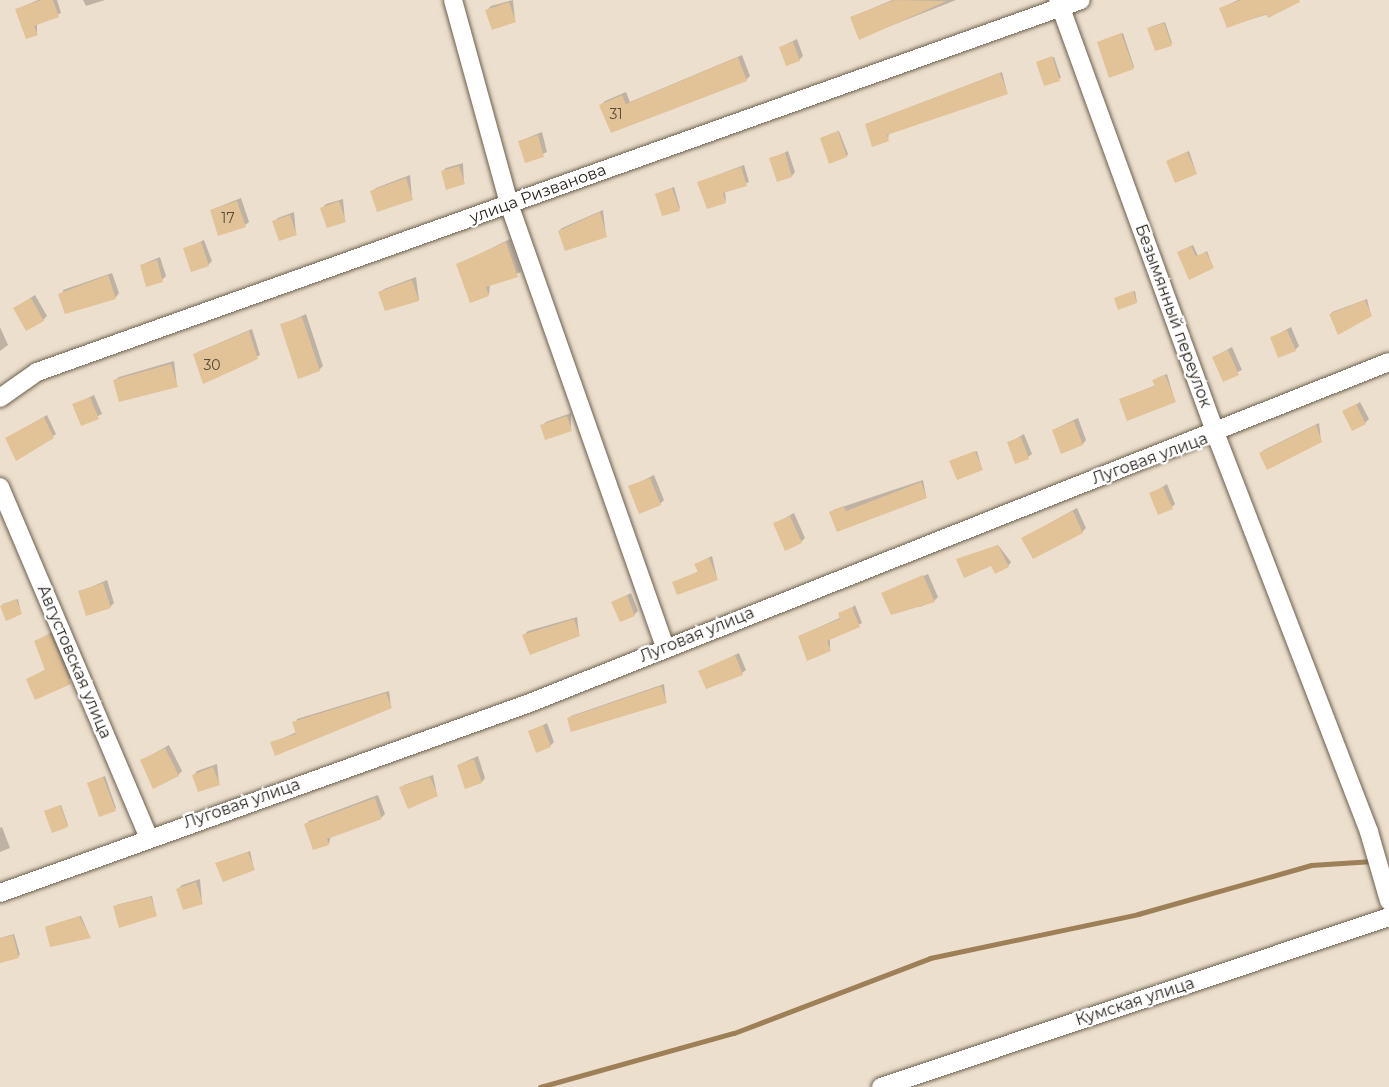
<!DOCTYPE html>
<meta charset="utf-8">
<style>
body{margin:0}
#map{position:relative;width:1389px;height:1087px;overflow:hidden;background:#eddfcd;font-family:Montserrat,sans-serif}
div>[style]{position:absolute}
.shadow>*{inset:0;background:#0003}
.stream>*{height:5px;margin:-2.5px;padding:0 2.5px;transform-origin:2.5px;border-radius:2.5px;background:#9d8057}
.building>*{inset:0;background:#e2c297}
.roads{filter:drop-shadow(0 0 2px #6b5f4e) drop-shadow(0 0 2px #6b5f4e)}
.minor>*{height:18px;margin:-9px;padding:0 9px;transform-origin:9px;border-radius:9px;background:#fff}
span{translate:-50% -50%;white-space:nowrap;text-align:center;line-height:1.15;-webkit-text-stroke:4.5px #fff;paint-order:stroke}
.number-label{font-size:14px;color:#554939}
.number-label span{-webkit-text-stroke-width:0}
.street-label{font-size:16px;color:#26211a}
</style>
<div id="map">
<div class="shadow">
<div style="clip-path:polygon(38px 0,57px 0,61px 13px,37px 23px,37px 34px,17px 9px)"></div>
<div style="clip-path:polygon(83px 0,105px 0,86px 6px)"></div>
<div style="clip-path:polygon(513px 0,515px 21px,487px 10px,491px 6px)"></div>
<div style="clip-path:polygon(892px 0,956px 0,860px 38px,852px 17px)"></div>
<div style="clip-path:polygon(1238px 0,1282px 0,1286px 9px,1228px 26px,1221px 8px)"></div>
<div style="clip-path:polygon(1165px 22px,1172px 43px,1171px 44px,1150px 27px)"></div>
<div style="clip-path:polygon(1123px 33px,1134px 67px,1133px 68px,1099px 42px)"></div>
<div style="clip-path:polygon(797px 39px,803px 56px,799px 60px,781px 47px)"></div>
<div style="clip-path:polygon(742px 55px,750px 76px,746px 80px,612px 131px,601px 105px,605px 101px,626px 92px,630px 102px)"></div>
<div style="clip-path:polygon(1054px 57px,1061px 78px,1045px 84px,1038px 63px)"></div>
<div style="clip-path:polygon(1002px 72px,1007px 92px,889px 133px,888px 139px,866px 124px)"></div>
<div style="clip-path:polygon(839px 131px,848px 154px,847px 156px,823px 137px)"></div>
<div style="clip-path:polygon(542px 132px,547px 152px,526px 161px,520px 141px)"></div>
<div style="clip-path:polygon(788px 151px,795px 172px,792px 176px,771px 159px)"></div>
<div style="clip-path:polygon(1189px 151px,1196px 172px,1168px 161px,1169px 160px)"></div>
<div style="clip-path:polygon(463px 163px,464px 183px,442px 172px,446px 168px)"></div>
<div style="clip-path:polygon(744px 165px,749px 182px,725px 191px,726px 201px,699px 182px)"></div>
<div style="clip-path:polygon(410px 175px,412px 198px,372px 192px,376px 188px)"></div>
<div style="clip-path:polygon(674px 187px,680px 208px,679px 209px,656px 194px)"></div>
<div style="clip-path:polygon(241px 198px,249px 222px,245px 225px,211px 210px)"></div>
<div style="clip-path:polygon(343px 199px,345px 221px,322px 208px,326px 204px)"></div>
<div style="clip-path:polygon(603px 210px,606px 236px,559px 231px,562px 228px)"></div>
<div style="clip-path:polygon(294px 212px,296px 234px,274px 222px,278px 218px)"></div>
<div style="clip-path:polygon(510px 239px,521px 272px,490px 284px,489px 294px,471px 301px,458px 265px)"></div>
<div style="clip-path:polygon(204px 240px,212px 261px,208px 265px,185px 249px)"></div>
<div style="clip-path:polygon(1193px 245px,1198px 256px,1207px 251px,1213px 267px,1180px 251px)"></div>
<div style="clip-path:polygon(160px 257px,166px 276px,162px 280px,141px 265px)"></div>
<div style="clip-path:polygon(112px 273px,119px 293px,116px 297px,65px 313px,63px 290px)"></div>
<div style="clip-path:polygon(416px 277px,419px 300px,380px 293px,384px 289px)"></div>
<div style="clip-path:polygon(1135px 291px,1137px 302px,1118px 297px)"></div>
<div style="clip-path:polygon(35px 295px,47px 316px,43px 320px,15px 308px)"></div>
<div style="clip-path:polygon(1367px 299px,1371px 315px,1331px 314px,1332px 312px)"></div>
<div style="clip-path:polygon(306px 314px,323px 366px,319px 370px,282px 325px)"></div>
<div style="clip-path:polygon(0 327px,8px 345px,0 351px)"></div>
<div style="clip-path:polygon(1291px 327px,1299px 346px,1295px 350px,1271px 338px)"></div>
<div style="clip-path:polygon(252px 329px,260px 355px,204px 382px,198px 352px)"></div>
<div style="clip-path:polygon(1232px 347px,1242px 370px,1223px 380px,1214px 357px)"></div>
<div style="clip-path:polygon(174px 361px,177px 386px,115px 380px,119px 377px)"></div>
<div style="clip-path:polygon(1167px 374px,1175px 401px,1121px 399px,1156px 385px,1157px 378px)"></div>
<div style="clip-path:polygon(94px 395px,102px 414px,82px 424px,74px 405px)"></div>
<div style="clip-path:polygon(1360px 402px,1369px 419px,1365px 423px,1344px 412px)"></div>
<div style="clip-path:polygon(571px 413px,571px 429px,542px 426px,546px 422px)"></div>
<div style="clip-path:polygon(47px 415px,56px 434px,17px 459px,7px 438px)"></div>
<div style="clip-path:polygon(1078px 418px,1086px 440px,1083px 444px,1053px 430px)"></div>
<div style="clip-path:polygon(1319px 423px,1321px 441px,1261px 453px,1264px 450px)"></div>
<div style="clip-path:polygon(1024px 434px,1032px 454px,1028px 457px,1009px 443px)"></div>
<div style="clip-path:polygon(977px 451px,982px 469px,952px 460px)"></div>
<div style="clip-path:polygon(654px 475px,664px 500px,660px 504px,630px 487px)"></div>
<div style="clip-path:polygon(923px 480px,926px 496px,838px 530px,833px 510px)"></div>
<div style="clip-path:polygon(1167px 484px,1175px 504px,1172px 507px,1151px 494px)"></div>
<div style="clip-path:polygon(1077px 508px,1086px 528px,1082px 532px,1023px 538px)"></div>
<div style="clip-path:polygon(794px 513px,805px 538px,801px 542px,775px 524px)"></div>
<div style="clip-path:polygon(998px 545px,1011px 562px,1008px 566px,957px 560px)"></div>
<div style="clip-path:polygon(712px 556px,717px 578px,674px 583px,699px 571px,696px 564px)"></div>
<div style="clip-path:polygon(928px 574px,938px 597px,934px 601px,920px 607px,886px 593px)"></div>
<div style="clip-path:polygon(107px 580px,114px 603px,110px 607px,80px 592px)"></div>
<div style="clip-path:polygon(631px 593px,638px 611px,634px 615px,613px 602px)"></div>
<div style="clip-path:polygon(18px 599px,21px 613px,2px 606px,3px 604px)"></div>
<div style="clip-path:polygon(855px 605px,862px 623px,830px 638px,830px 650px,799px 636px,842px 617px)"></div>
<div style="clip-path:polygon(577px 617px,579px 634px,524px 635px,528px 631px)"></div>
<div style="clip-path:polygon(54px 631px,74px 679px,27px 680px,46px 669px,36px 641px)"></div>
<div style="clip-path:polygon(739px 653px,746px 670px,742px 673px,700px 672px)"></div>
<div style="clip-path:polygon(664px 684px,666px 702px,568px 719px,571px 716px)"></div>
<div style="clip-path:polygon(389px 691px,391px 707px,272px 743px,297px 732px,297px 719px)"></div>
<div style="clip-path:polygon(547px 723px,554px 742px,550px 746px,530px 732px)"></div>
<div style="clip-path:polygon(169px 745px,182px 771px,178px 775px,141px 761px)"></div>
<div style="clip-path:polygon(478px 756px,485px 778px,482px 782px,458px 765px)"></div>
<div style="clip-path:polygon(217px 764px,219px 783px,194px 775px,197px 771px)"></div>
<div style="clip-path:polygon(433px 775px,437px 795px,401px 788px,404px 785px)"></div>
<div style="clip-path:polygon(105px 776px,116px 808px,115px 809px,90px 782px)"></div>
<div style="clip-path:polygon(378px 795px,385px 814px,381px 818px,331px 836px,329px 843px,314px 848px,305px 825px,309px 821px)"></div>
<div style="clip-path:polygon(61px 805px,68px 825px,67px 826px,46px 811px)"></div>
<div style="clip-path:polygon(2px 827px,10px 848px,0 852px,0 828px)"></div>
<div style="clip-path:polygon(250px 851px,254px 869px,219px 862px)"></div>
<div style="clip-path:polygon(200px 879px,202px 902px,178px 889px,182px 885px)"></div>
<div style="clip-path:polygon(152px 896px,156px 915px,116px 905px)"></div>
<div style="clip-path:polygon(81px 916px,90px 937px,47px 927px,48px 926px)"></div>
<div style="clip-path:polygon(14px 934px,20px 955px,2px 961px,0 938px)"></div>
</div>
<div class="stream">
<div style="left:540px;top:1087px;width:201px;rotate:-15.6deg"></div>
<div style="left:734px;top:1033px;width:210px;rotate:-20.9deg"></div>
<div style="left:930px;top:958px;width:213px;rotate:-11.9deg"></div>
<div style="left:1138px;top:914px;width:180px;rotate:-15.8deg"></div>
<div style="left:1311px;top:865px;width:62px;rotate:-3.7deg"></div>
</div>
<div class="building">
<div style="clip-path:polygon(41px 0,53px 0,59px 17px,34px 26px,38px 35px,26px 39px,15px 9px)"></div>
<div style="clip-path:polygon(894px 0,947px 1px,859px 40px,850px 17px)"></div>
<div style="clip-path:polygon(1241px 0,1299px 0,1300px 2px,1268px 18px,1266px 14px,1227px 28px,1219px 8px)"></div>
<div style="clip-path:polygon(509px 2px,516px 22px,492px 30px,485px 10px)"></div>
<div style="clip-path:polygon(1164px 23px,1172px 46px,1155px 51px,1147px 28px)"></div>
<div style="clip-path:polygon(1121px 33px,1134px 69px,1109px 78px,1097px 42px)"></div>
<div style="clip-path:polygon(793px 42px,800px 61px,786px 66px,779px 47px)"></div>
<div style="clip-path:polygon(1052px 56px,1060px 81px,1044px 86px,1036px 62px)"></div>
<div style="clip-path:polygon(738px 57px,747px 81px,611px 133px,599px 105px,622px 95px,626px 104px)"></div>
<div style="clip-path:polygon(1000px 73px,1008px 94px,887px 135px,889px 141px,872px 147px,865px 124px)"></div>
<div style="clip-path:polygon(838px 131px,847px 157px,829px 164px,820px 138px)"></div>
<div style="clip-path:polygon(538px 135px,544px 157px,525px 163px,518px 141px)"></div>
<div style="clip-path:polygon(1187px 152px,1197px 174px,1175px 183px,1166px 161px)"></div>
<div style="clip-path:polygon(785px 153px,792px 177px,777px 182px,769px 158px)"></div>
<div style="clip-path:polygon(459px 166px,465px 184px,446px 190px,441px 171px)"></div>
<div style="clip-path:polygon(741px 167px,747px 186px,723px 193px,726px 203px,707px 209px,697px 182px)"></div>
<div style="clip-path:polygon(406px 178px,413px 200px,377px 212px,370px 191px)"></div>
<div style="clip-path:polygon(672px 188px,680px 211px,662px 216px,655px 194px)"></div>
<div style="clip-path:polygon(237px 201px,246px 227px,218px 236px,210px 210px)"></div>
<div style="clip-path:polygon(339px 201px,346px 222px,327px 228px,320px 208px)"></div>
<div style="clip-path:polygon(600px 212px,607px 237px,565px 251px,558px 231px)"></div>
<div style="clip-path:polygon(290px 215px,297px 235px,279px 241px,272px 221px)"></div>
<div style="clip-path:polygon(201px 242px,209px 266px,191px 272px,183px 248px)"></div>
<div style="clip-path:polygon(506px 242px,518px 277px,486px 287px,489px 296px,470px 303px,456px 264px)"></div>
<div style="clip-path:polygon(1191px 246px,1196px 256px,1206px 252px,1214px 268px,1189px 280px,1177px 252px)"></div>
<div style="clip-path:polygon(157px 260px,163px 282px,146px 287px,140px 265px)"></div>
<div style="clip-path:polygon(108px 275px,116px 299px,65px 314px,58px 294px)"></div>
<div style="clip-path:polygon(412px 280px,419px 301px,385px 311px,378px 292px)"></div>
<div style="clip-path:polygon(1133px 291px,1137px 303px,1118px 310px,1114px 298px)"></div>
<div style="clip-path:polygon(31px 298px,44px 321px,26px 331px,13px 308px)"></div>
<div style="clip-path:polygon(1365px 300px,1372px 316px,1338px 335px,1329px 314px)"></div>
<div style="clip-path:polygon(302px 317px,320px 371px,298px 379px,280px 324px)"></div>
<div style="clip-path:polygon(1287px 330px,1296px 351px,1278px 358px,1270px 337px)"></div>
<div style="clip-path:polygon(249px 331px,258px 359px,203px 384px,193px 354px)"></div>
<div style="clip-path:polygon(1228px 350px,1239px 375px,1223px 382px,1212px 357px)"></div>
<div style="clip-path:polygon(171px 364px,178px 387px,119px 402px,113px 380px)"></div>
<div style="clip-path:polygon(1165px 375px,1176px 402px,1127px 421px,1119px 399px,1155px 386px,1152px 380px)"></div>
<div style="clip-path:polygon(90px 397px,99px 419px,81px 426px,72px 404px)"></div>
<div style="clip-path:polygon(1356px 404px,1366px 424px,1352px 431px,1342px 411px)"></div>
<div style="clip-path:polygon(567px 416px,572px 431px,545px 440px,540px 425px)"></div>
<div style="clip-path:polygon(44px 417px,54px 438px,16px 461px,5px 438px)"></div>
<div style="clip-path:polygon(1074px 421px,1083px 445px,1061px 454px,1052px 430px)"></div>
<div style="clip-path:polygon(1316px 425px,1322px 442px,1267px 470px,1259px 453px)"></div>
<div style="clip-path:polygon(1021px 437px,1029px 459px,1015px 464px,1007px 442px)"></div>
<div style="clip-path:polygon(975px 451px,983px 470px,957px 480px,949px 461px)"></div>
<div style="clip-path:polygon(650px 478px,661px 505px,639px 514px,628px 486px)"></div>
<div style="clip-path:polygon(921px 482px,927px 498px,837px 532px,829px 512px,843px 506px,846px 511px)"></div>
<div style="clip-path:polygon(1163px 487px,1173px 509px,1158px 515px,1149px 493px)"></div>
<div style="clip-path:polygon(1073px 511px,1083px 533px,1033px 559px,1021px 538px)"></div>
<div style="clip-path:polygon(790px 516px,802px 543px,785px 551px,773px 523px)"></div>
<div style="clip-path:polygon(998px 545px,1009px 567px,995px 574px,991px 566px,964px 578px,956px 559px)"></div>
<div style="clip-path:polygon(709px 558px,718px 580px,677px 595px,672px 582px,698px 572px,694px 564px)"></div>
<div style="clip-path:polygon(923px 575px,935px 602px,891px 615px,881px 593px)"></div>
<div style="clip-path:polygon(103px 583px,111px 608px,86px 616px,78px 591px)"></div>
<div style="clip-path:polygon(627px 595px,635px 616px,620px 622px,611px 602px)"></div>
<div style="clip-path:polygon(16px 599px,22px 614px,6px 621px,0 606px)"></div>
<div style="clip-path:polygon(852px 607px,860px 627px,827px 641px,831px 651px,807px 661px,798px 636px,840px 619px,838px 613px)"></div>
<div style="clip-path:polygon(574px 619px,580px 636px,530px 655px,522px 635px)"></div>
<div style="clip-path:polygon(50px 634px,71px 684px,35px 700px,26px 679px,45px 670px,34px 641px)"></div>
<div style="clip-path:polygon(735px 655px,743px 675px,706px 689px,698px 671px)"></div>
<div style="clip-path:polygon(661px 686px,667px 703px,571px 732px,567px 718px)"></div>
<div style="clip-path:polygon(386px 693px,392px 708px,275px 756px,270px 742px,296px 734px,292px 722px)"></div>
<div style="clip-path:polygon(543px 725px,551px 747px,536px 753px,528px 731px)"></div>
<div style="clip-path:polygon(165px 748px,179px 776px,153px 789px,140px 760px)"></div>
<div style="clip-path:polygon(474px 759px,482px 783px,465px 789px,457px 765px)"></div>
<div style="clip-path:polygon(213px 767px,220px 785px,198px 792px,192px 775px)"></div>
<div style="clip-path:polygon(103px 777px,116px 811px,99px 817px,87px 783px)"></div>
<div style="clip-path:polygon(430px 777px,438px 796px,408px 809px,399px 787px)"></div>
<div style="clip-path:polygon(375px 798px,382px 819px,327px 839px,329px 845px,313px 850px,304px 824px)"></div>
<div style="clip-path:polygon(60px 805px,68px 827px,52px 833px,44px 811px)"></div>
<div style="clip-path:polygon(248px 852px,255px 870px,223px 882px,215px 863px)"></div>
<div style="clip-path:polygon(196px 882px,203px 904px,183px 910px,176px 889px)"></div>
<div style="clip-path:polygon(151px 897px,157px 916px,119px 928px,113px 906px)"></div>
<div style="clip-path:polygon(79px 916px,91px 938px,50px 947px,45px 927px)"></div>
<div style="clip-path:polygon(13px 935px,19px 958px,0 963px,0 938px)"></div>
</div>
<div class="roads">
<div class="minor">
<div style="left:453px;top:0;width:212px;rotate:74.6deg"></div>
<div style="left:509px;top:204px;width:471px;rotate:70.6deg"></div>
<div style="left:1058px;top:0;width:463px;rotate:70deg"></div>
<div style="left:1216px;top:435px;width:425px;rotate:68.9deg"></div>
<div style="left:1369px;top:832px;width:72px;rotate:73.8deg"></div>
<div style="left:0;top:398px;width:45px;rotate:-35.1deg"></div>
<div style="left:37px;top:372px;width:1108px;rotate:-19.61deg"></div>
<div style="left:0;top:487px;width:379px;rotate:67deg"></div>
<div style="left:0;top:893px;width:560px;rotate:-19.73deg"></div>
<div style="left:527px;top:704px;width:927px;rotate:-21.64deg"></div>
<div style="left:881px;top:1087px;width:536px;rotate:-18.5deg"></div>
</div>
</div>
<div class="number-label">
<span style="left:616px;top:114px">31</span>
<span style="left:228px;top:218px">17</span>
<span style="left:212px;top:365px">30</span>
</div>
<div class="street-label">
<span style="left:538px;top:194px;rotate:-20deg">улица Ризванова</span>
<span style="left:1173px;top:316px;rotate:70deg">Безымянный переулок</span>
<span style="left:1150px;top:459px;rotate:-20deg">Луговая улица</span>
<span style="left:697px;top:635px;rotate:-22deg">Луговая улица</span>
<span style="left:74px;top:662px;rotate:67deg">Августовская улица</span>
<span style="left:242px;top:804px;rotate:-19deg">Луговая улица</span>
<span style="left:1135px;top:1002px;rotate:-18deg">Кумская улица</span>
</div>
</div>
